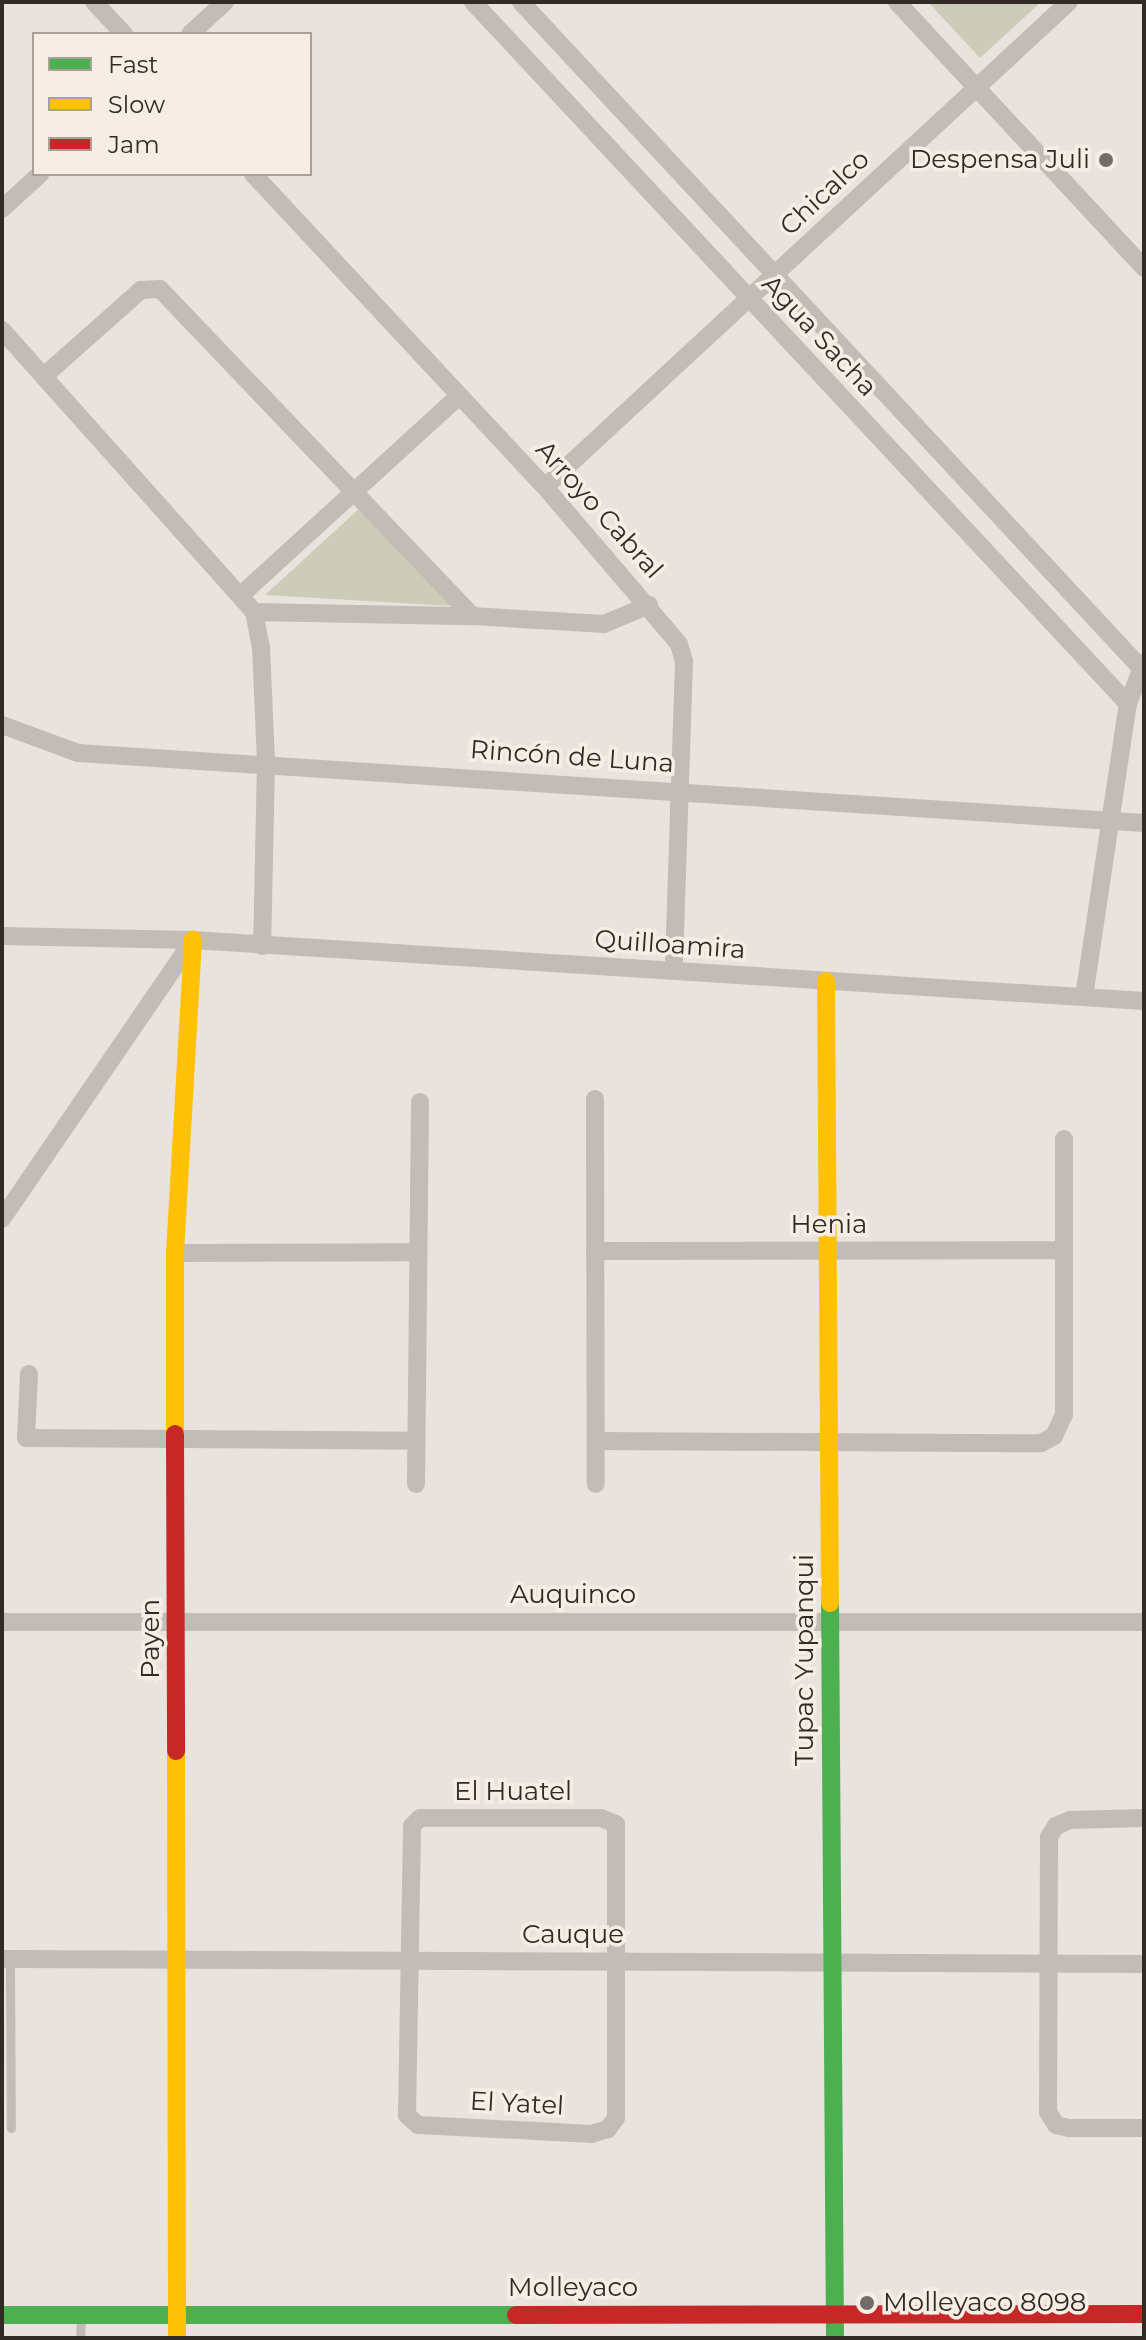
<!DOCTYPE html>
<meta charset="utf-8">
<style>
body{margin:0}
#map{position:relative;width:1146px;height:2340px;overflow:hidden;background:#e9e3de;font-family:Montserrat,sans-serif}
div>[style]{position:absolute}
.green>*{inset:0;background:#cbcdb9}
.lane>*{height:9px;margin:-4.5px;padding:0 4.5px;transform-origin:4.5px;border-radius:4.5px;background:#c2bcb7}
.street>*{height:18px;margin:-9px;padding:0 9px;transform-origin:9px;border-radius:9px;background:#c2bcb7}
.fast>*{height:18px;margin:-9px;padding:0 9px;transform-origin:9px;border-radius:9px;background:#4caf50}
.slow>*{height:18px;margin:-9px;padding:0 9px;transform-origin:9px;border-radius:9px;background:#ffc107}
.jam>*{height:18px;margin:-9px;padding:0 9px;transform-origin:9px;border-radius:9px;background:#c62828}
.dots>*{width:22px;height:22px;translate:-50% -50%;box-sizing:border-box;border:4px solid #f6eee5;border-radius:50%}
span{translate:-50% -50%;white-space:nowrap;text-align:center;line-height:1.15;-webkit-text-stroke:7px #f6eee5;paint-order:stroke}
.poi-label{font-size:26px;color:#322a27}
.right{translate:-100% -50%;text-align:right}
.left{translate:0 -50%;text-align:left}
.street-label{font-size:26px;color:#322a27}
.frame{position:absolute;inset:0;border:4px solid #322a27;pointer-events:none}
.legend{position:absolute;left:32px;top:32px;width:280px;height:144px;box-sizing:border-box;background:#f6eee5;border:2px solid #a8a099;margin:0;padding:10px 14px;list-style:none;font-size:24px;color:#322a27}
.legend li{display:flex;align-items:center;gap:16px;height:40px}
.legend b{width:40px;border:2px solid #a8a099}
</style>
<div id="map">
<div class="green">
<div style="clip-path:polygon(928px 2px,1041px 2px,980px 58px)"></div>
<div style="clip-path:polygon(362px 506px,452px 606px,265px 595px)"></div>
</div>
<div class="lane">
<div style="left:10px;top:1959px;width:169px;rotate:89.7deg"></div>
<div style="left:80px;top:2338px;width:20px;rotate:-87deg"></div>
</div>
<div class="street">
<div style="left:94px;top:2px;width:44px;rotate:46.8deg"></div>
<div style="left:473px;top:2px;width:960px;rotate:46.98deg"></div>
<div style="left:521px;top:2px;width:910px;rotate:47.05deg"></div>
<div style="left:897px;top:2px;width:363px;rotate:47.1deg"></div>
<div style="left:190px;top:34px;width:47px;rotate:-42.4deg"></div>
<div style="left:253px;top:174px;width:428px;rotate:47deg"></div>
<div style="left:545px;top:487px;width:206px;rotate:49.5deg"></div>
<div style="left:679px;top:644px;width:19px;rotate:74deg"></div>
<div style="left:684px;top:662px;width:309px;rotate:91.9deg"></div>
<div style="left:2px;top:209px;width:52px;rotate:-42.6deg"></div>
<div style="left:2px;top:330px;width:378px;rotate:48.2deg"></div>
<div style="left:254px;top:612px;width:218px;rotate:1.1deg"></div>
<div style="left:44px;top:376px;width:130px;rotate:-41.6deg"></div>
<div style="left:141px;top:290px;width:19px;rotate:-3deg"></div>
<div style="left:160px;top:289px;width:452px;rotate:46.3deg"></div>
<div style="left:472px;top:616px;width:132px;rotate:3.5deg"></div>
<div style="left:604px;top:624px;width:49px;rotate:-22.9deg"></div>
<div style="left:545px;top:487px;width:714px;rotate:-42.79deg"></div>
<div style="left:241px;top:595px;width:294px;rotate:-42.4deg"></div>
<div style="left:254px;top:612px;width:36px;rotate:79deg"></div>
<div style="left:261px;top:647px;width:115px;rotate:87.5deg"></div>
<div style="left:266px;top:762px;width:184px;rotate:91.2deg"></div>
<div style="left:2px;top:725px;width:81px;rotate:20.2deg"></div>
<div style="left:78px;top:753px;width:1068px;rotate:3.76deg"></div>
<div style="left:2px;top:936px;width:191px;rotate:1.2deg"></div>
<div style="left:193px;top:940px;width:953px;rotate:3.67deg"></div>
<div style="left:1084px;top:997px;width:296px;rotate:-81.5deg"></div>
<div style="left:1128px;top:704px;width:45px;rotate:-69.1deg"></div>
<div style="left:595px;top:1099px;width:385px;rotate:89.9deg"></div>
<div style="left:2px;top:1219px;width:336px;rotate:-55.6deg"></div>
<div style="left:595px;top:1251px;width:468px;rotate:-0.1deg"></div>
<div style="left:175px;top:1253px;width:243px;rotate:-0.2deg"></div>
<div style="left:29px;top:1374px;width:64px;rotate:92.7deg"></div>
<div style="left:26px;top:1438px;width:390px;rotate:0.4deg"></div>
<div style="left:596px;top:1441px;width:445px;rotate:0.3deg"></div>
<div style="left:1041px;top:1443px;width:15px;rotate:-28deg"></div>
<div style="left:1054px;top:1436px;width:23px;rotate:-65deg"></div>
<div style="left:1064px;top:1415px;width:276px;rotate:-90deg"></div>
<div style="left:416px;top:1484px;width:382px;rotate:-89.4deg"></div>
<div style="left:2px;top:1622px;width:1142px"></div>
<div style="left:420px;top:1818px;width:181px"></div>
<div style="left:601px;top:1818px;width:16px;rotate:22deg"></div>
<div style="left:616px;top:1824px;width:294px;rotate:90deg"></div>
<div style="left:616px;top:2118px;width:14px;rotate:126deg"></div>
<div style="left:608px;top:2129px;width:17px;rotate:163deg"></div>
<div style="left:592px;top:2134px;width:174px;rotate:-177deg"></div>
<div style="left:418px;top:2125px;width:15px;rotate:-138deg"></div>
<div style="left:407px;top:2115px;width:289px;rotate:-89deg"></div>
<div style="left:412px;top:1826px;width:11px;rotate:-45deg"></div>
<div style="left:1144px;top:1818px;width:74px;rotate:178.5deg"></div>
<div style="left:1070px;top:1820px;width:15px;rotate:157deg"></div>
<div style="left:1056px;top:1826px;width:13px;rotate:122deg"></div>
<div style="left:1049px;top:1837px;width:275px;rotate:90.2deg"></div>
<div style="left:1048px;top:2112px;width:15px;rotate:58deg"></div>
<div style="left:1056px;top:2125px;width:13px;rotate:13deg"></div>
<div style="left:1069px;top:2128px;width:75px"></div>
<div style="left:2px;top:1959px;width:1142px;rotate:0.25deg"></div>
</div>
<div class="fast">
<div style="left:830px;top:1603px;width:735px;rotate:89.61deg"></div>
<div style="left:2px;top:2315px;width:514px"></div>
</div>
<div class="slow">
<div style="left:826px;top:981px;width:622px;rotate:89.63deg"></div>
<div style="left:175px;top:1434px;width:181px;rotate:-90deg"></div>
<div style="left:175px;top:1253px;width:314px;rotate:-86.7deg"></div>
<div style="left:176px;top:1751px;width:587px;rotate:89.9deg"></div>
</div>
<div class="jam">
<div style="left:175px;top:1434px;width:317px;rotate:89.8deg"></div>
<div style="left:516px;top:2315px;width:628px;rotate:-0.09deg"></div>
</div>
<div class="dots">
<div style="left:1106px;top:160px;background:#726b67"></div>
<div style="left:867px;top:2303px;background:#726b67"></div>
</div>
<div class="poi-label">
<span class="right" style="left:1090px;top:160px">Despensa Juli</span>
<span class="left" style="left:883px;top:2303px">Molleyaco 8098</span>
</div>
<div class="street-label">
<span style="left:825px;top:193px;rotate:-43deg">Chicalco</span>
<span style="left:819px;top:336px;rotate:47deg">Agua Sacha</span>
<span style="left:599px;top:510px;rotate:48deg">Arroyo Cabral</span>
<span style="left:572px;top:757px;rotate:4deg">Rincón de Luna</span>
<span style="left:670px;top:945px;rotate:4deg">Quilloamira</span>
<span style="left:829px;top:1225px">Henia</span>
<span style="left:573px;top:1595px">Auquinco</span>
<span style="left:151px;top:1639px;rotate:-90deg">Payen</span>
<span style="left:805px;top:1660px;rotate:-90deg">Tupac Yupanqui</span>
<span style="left:513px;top:1792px">El Huatel</span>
<span style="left:573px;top:1935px">Cauque</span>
<span style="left:517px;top:2104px;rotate:3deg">El Yatel</span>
<span style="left:573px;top:2288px">Molleyaco</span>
</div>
<div class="frame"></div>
<ul class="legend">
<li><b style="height:10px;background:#4caf50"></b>Fast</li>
<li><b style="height:10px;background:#ffc107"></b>Slow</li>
<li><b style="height:10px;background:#c62828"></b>Jam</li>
</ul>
</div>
